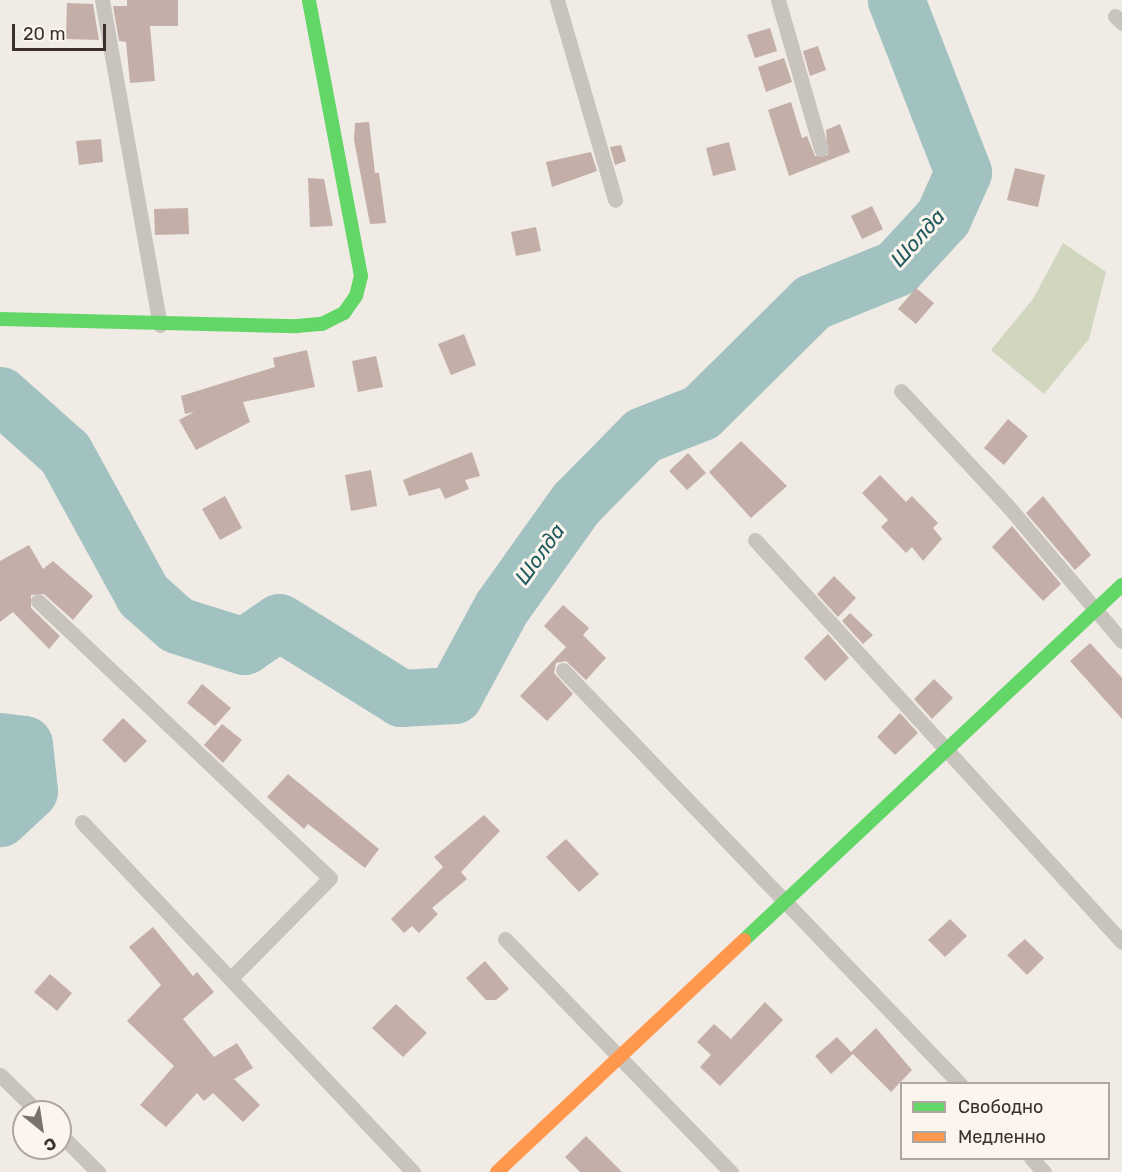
<!DOCTYPE html>
<meta charset="utf-8">
<style>
body{margin:0}
#map{position:relative;width:1122px;height:1172px;overflow:hidden;background:#f0ebe5;font-family:Rubik,sans-serif}
div>[style]{position:absolute}
.green>*{inset:0;background:#d1d6bf}
.river>*{height:57px;margin:-28.5px;padding:0 28.5px;transform-origin:28.5px;border-radius:28.5px;background:#a1c2c1}
.building>*{inset:0;background:#c3afa7}
.lane>*{height:15px;margin:-7.5px;padding:0 7.5px;transform-origin:7.5px;border-radius:7.5px;background:#c9c3be}
.fast>*{height:14px;margin:-7px;padding:0 7px;transform-origin:7px;border-radius:7px;background:#63d668}
.slow>*{height:14px;margin:-7px;padding:0 7px;transform-origin:7px;border-radius:7px;background:#ff974d}
span{translate:-50% -50%;white-space:nowrap;text-align:center;line-height:1.15;-webkit-text-stroke:6px #fbf5ee;paint-order:stroke}
.water-label{font-size:21px;color:#1f5a5e;font-style:italic}
.legend{position:absolute;left:900px;top:1082px;width:210px;height:78px;box-sizing:border-box;background:#fbf5ee;border:2px solid #aea6a0;margin:0;padding:8px 10px;list-style:none;font-size:18px;color:#3b302b}
.legend li{display:flex;align-items:center;gap:12px;height:30px}
.legend b{width:30px;border:2px solid #aea6a0}
.north{position:absolute;left:12px;top:1100px;width:60px;height:60px;box-sizing:border-box;background:#fbf5ee;border:2px solid #aea6a0;border-radius:50%;rotate:150deg;font-size:16px;font-weight:700;line-height:24px;text-align:center;color:#3b302b}
.north::after{content:'';display:block;margin:auto;width:21px;height:27px;background:#7a716c;clip-path:polygon(50% 0,100% 100%,50% 72%,0 100%)}
.scale{position:absolute;left:12px;top:24px;width:94px;height:27px;box-sizing:border-box;border:3px solid #3b302b;border-top:0;padding-left:8px;font-size:18px;line-height:21px;white-space:nowrap;color:#3b302b;-webkit-text-stroke:4px #fbf5ee;paint-order:stroke}
</style>
<div id="map">
<div class="green">
<div style="clip-path:polygon(1063px 243px,1106px 272px,1089px 339px,1044px 394px,991px 350px,1033px 299px)"></div>
</div>
<div class="river">
<div style="left:0;top:395px;width:87px;rotate:41.7deg"></div>
<div style="left:65px;top:453px;width:162px;rotate:61.2deg"></div>
<div style="left:143px;top:595px;width:45px;rotate:41.4deg"></div>
<div style="left:177px;top:625px;width:70px;rotate:17.4deg"></div>
<div style="left:244px;top:646px;width:42px;rotate:-34.4deg"></div>
<div style="left:279px;top:622px;width:144px;rotate:31.9deg"></div>
<div style="left:401px;top:698px;width:53px;rotate:-3.2deg"></div>
<div style="left:454px;top:695px;width:99px;rotate:-61.6deg"></div>
<div style="left:501px;top:608px;width:129px;rotate:-54.5deg"></div>
<div style="left:576px;top:503px;width:95px;rotate:-45.4deg"></div>
<div style="left:643px;top:435px;width:62px;rotate:-21.6deg"></div>
<div style="left:701px;top:412px;width:156px;rotate:-44.7deg"></div>
<div style="left:812px;top:302px;width:91px;rotate:-22deg"></div>
<div style="left:896px;top:268px;width:69px;rotate:-47.3deg"></div>
<div style="left:943px;top:217px;width:49px;rotate:-66deg"></div>
<div style="left:963px;top:172px;width:185px;rotate:-111.3deg"></div>
<div style="left:0;top:741px;width:24px;rotate:7deg"></div>
<div style="left:24px;top:744px;width:47px;rotate:83.9deg"></div>
<div style="left:29px;top:791px;width:40px;rotate:137deg"></div>
</div>
<div class="building">
<div style="clip-path:polygon(127px 0,178px 0,178px 26px,150px 26px,155px 81px,130px 83px,126px 42px,119px 41px,113px 6px,127px 6px)"></div>
<div style="clip-path:polygon(67px 3px,93px 4px,99px 40px,66px 39px)"></div>
<div style="clip-path:polygon(770px 28px,777px 51px,755px 58px,747px 35px)"></div>
<div style="clip-path:polygon(818px 46px,826px 70px,810px 76px,803px 51px)"></div>
<div style="clip-path:polygon(784px 58px,792px 82px,766px 92px,758px 67px)"></div>
<div style="clip-path:polygon(791px 102px,802px 138px,807px 136px,815px 156px,828px 155px,826px 130px,840px 124px,850px 152px,789px 176px,768px 110px)"></div>
<div style="clip-path:polygon(369px 122px,375px 173px,379px 173px,386px 223px,370px 224px,354px 140px,355px 123px)"></div>
<div style="clip-path:polygon(101px 139px,103px 162px,79px 165px,76px 141px)"></div>
<div style="clip-path:polygon(729px 142px,736px 170px,713px 176px,706px 148px)"></div>
<div style="clip-path:polygon(621px 145px,626px 161px,615px 165px,610px 147px)"></div>
<div style="clip-path:polygon(591px 152px,597px 171px,552px 187px,546px 162px)"></div>
<div style="clip-path:polygon(1015px 168px,1045px 175px,1038px 207px,1007px 200px)"></div>
<div style="clip-path:polygon(308px 178px,324px 179px,333px 226px,310px 227px)"></div>
<div style="clip-path:polygon(872px 206px,883px 229px,862px 239px,851px 216px)"></div>
<div style="clip-path:polygon(188px 208px,189px 234px,155px 235px,154px 209px)"></div>
<div style="clip-path:polygon(536px 227px,541px 251px,516px 256px,511px 232px)"></div>
<div style="clip-path:polygon(916px 288px,934px 303px,916px 324px,898px 309px)"></div>
<div style="clip-path:polygon(464px 334px,476px 365px,451px 375px,438px 344px)"></div>
<div style="clip-path:polygon(307px 350px,315px 387px,243px 402px,250px 422px,196px 450px,179px 420px,194px 412px,185px 414px,181px 396px,275px 367px,273px 358px)"></div>
<div style="clip-path:polygon(376px 356px,383px 387px,358px 392px,352px 361px)"></div>
<div style="clip-path:polygon(1008px 419px,1028px 436px,1004px 465px,984px 448px)"></div>
<div style="clip-path:polygon(741px 441px,787px 486px,751px 518px,709px 472px)"></div>
<div style="clip-path:polygon(472px 452px,480px 476px,465px 480px,469px 489px,445px 499px,440px 488px,409px 496px,403px 480px)"></div>
<div style="clip-path:polygon(688px 453px,706px 473px,687px 490px,669px 471px)"></div>
<div style="clip-path:polygon(371px 470px,377px 506px,351px 511px,345px 475px)"></div>
<div style="clip-path:polygon(880px 475px,906px 502px,912px 496px,938px 523px,933px 528px,942px 539px,923px 561px,912px 547px,906px 553px,881px 527px,888px 520px,862px 493px)"></div>
<div style="clip-path:polygon(225px 496px,242px 528px,220px 540px,202px 509px)"></div>
<div style="clip-path:polygon(1043px 496px,1091px 555px,1075px 570px,1026px 513px)"></div>
<div style="clip-path:polygon(1012px 526px,1061px 584px,1043px 601px,992px 547px)"></div>
<div style="clip-path:polygon(29px 545px,43px 569px,53px 561px,93px 596px,73px 620px,44px 594px,31px 595px,31px 608px,60px 636px,49px 649px,13px 612px,0 622px,0 561px)"></div>
<div style="clip-path:polygon(834px 576px,856px 598px,838px 617px,817px 594px)"></div>
<div style="clip-path:polygon(563px 605px,589px 628px,583px 635px,606px 658px,586px 680px,566px 661px,556px 663px,554px 673px,573px 694px,547px 721px,520px 696px,566px 647px,544px 626px)"></div>
<div style="clip-path:polygon(850px 613px,873px 635px,863px 644px,842px 621px)"></div>
<div style="clip-path:polygon(828px 634px,849px 658px,825px 681px,804px 658px)"></div>
<div style="clip-path:polygon(1090px 643px,1122px 678px,1122px 719px,1070px 661px)"></div>
<div style="clip-path:polygon(934px 679px,953px 698px,932px 719px,914px 699px)"></div>
<div style="clip-path:polygon(202px 684px,231px 708px,215px 726px,187px 703px)"></div>
<div style="clip-path:polygon(900px 713px,918px 733px,895px 755px,877px 737px)"></div>
<div style="clip-path:polygon(123px 718px,147px 741px,125px 763px,102px 740px)"></div>
<div style="clip-path:polygon(222px 724px,242px 740px,223px 763px,204px 745px)"></div>
<div style="clip-path:polygon(288px 774px,379px 849px,365px 868px,308px 824px,304px 829px,267px 797px)"></div>
<div style="clip-path:polygon(484px 815px,500px 831px,461px 872px,467px 879px,432px 908px,438px 914px,419px 933px,412px 926px,404px 933px,391px 919px,443px 867px,434px 857px)"></div>
<div style="clip-path:polygon(566px 839px,599px 874px,579px 892px,546px 857px)"></div>
<div style="clip-path:polygon(950px 919px,967px 936px,945px 957px,928px 940px)"></div>
<div style="clip-path:polygon(153px 927px,193px 976px,197px 972px,214px 992px,183px 1019px,214px 1057px,237px 1043px,253px 1068px,234px 1079px,260px 1105px,243px 1122px,213px 1093px,204px 1101px,197px 1093px,166px 1127px,140px 1105px,174px 1066px,127px 1021px,161px 985px,129px 947px)"></div>
<div style="clip-path:polygon(1025px 939px,1044px 958px,1027px 975px,1007px 955px)"></div>
<div style="clip-path:polygon(485px 961px,509px 989px,496px 1000px,486px 1000px,466px 978px)"></div>
<div style="clip-path:polygon(50px 974px,72px 993px,57px 1011px,34px 992px)"></div>
<div style="clip-path:polygon(765px 1002px,783px 1020px,720px 1086px,700px 1067px,711px 1055px,697px 1042px,714px 1024px,731px 1039px)"></div>
<div style="clip-path:polygon(396px 1004px,427px 1033px,403px 1057px,372px 1028px)"></div>
<div style="clip-path:polygon(876px 1028px,912px 1070px,891px 1092px,853px 1054px,831px 1074px,815px 1056px,837px 1037px,851px 1052px)"></div>
<div style="clip-path:polygon(586px 1136px,622px 1172px,580px 1172px,565px 1157px)"></div>
</div>
<div class="lane">
<div style="left:102px;top:0;width:330px;rotate:79.9deg"></div>
<div style="left:557px;top:0;width:208px;rotate:73.8deg"></div>
<div style="left:778px;top:0;width:155px;rotate:73.9deg"></div>
<div style="left:1115px;top:16px;width:10px;rotate:45deg"></div>
<div style="left:901px;top:391px;width:156px;rotate:47.1deg"></div>
<div style="left:1007px;top:505px;width:178px;rotate:49.8deg"></div>
<div style="left:755px;top:540px;width:544px;rotate:47.61deg"></div>
<div style="left:38px;top:601px;width:402px;rotate:43.5deg"></div>
<div style="left:330px;top:878px;width:139px;rotate:134.7deg"></div>
<div style="left:563px;top:670px;width:574px;rotate:46.2deg"></div>
<div style="left:82px;top:822px;width:482px;rotate:46.6deg"></div>
<div style="left:505px;top:939px;width:325px;rotate:45.9deg"></div>
<div style="left:0;top:1075px;width:53px;rotate:44.2deg"></div>
<div style="left:60px;top:1134px;width:54px;rotate:45deg"></div>
<div style="left:1031px;top:1158px;width:19px;rotate:47deg"></div>
</div>
<div class="fast">
<div style="left:0;top:319px;width:297px;rotate:1.4deg"></div>
<div style="left:297px;top:326px;width:25px;rotate:-5deg"></div>
<div style="left:322px;top:324px;width:25px;rotate:-27deg"></div>
<div style="left:344px;top:313px;width:21px;rotate:-55deg"></div>
<div style="left:356px;top:296px;width:21px;rotate:-76deg"></div>
<div style="left:361px;top:276px;width:281px;rotate:-100.7deg"></div>
<div style="left:744px;top:940px;width:519px;rotate:-43.2deg"></div>
</div>
<div class="slow">
<div style="left:497px;top:1172px;width:339px;rotate:-43.2deg"></div>
</div>
<div class="water-label">
<span style="left:918px;top:238px;rotate:-48deg">Шолда</span>
<span style="left:540px;top:554px;rotate:-54deg">Шолда</span>
</div>
<ul class="legend">
<li><b style="height:8px;background:#63d668"></b>Свободно</li>
<li><b style="height:8px;background:#ff974d"></b>Медленно</li>
</ul>
<div class="north">С</div>
<div class="scale">20 m</div>
</div>
